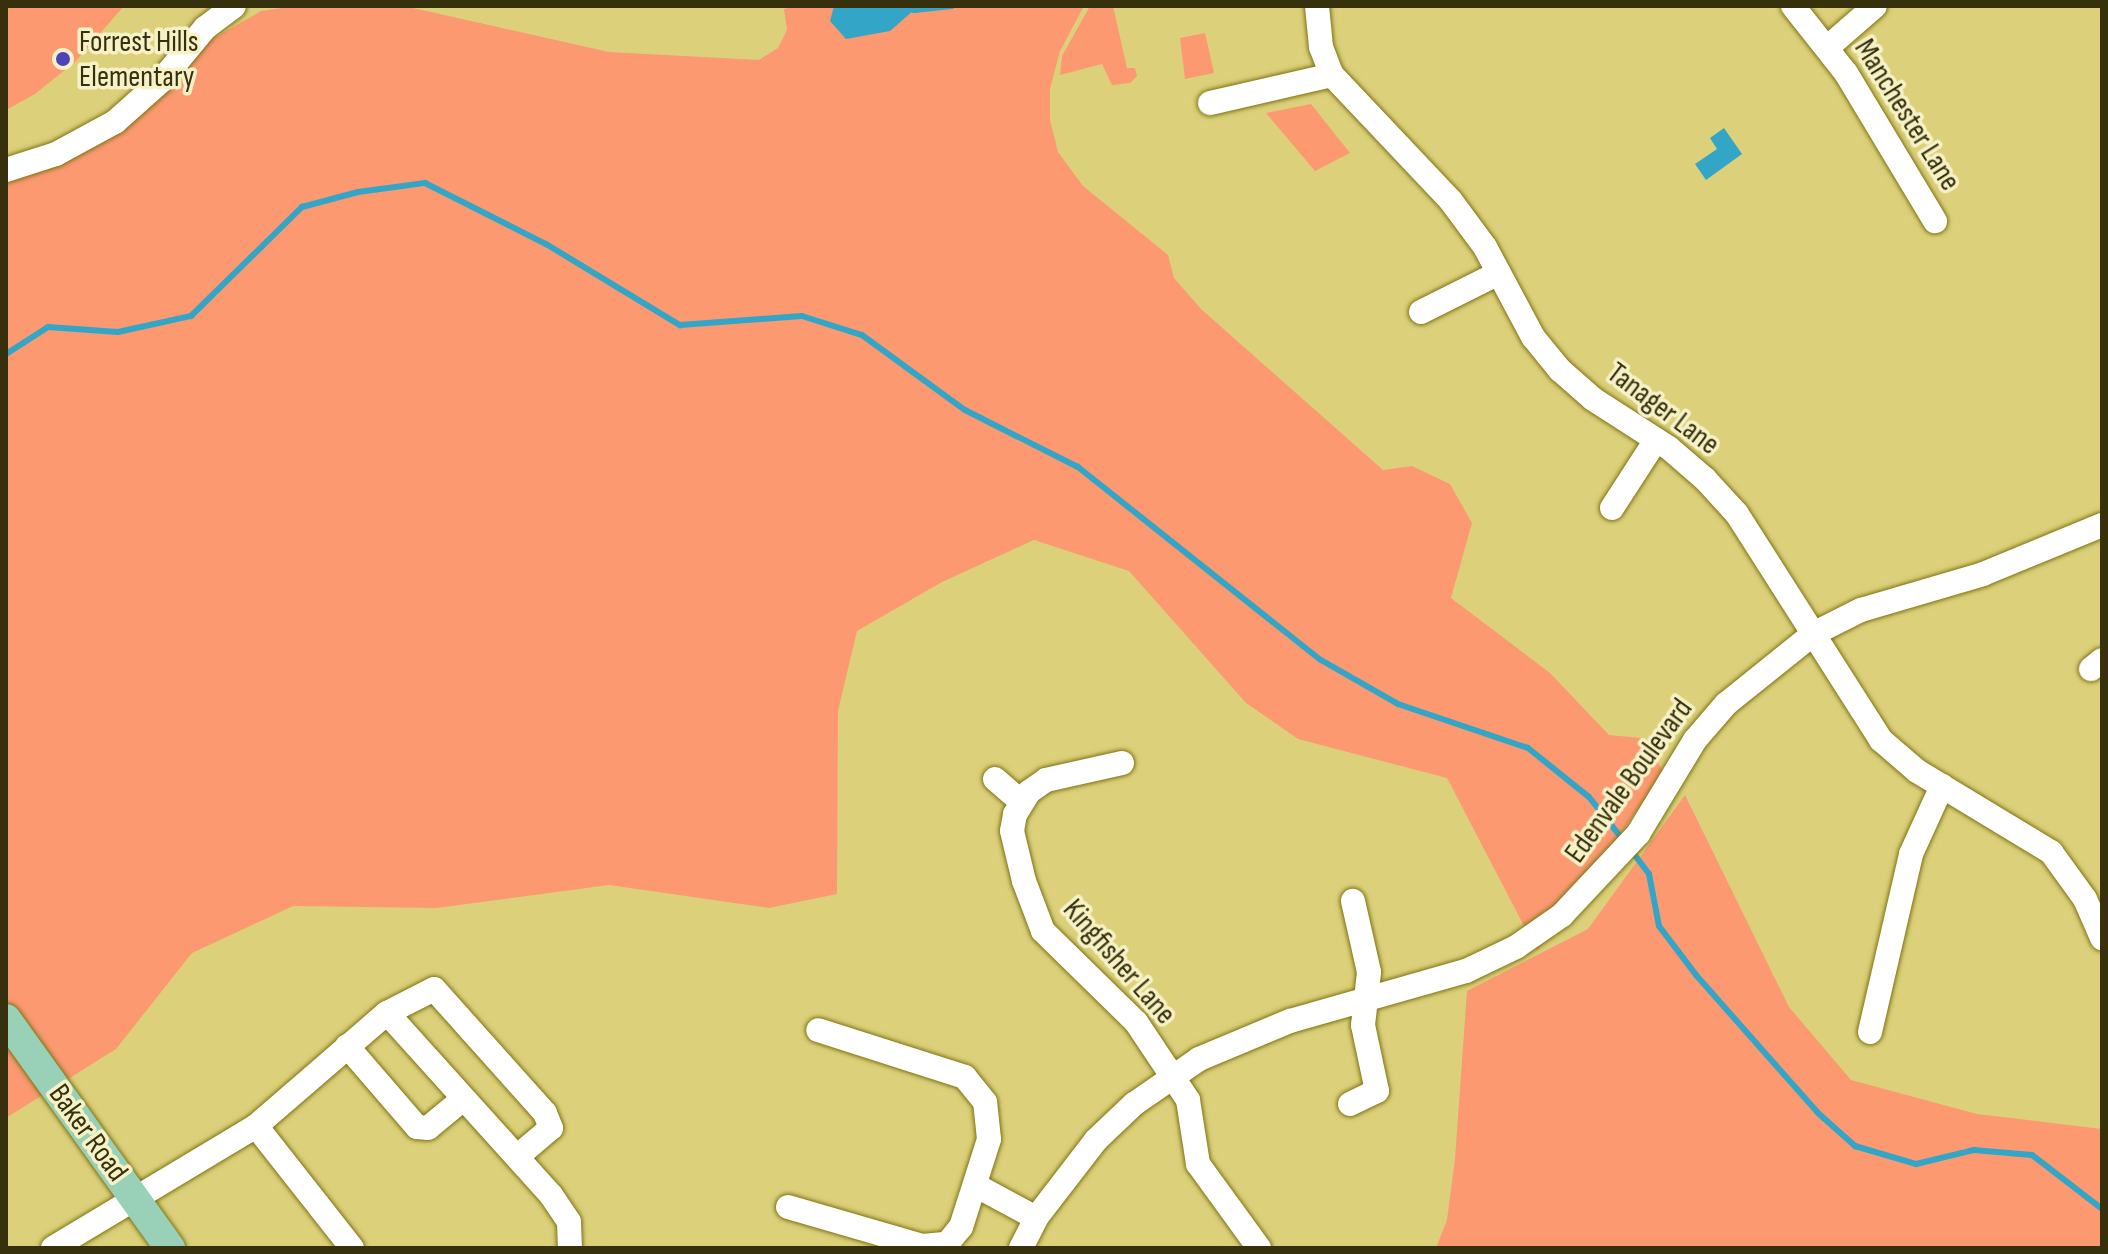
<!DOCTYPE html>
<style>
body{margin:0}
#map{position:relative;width:2108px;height:1254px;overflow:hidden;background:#dcd17a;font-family:"Sofia Sans Condensed",sans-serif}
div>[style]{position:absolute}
.green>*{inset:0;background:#fc9971}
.water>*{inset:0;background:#33a6c7}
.stream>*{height:6px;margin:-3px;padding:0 3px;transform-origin:3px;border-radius:3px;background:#33a6c7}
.roads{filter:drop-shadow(0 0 2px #7f7313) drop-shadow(0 0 2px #7f7313)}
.minor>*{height:24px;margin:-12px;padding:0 12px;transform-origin:12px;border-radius:12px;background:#fff}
.major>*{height:30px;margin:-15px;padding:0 15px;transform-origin:15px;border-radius:15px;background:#98d1b8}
.dots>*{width:22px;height:22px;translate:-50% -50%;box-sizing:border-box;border:4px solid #f6f1c7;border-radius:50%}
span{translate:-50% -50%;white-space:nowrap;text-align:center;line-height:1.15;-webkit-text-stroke:7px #f6f1c7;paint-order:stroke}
.poi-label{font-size:30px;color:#36310c}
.left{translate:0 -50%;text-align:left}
.street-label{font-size:30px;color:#36310c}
.frame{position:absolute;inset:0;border:8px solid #36310c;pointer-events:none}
</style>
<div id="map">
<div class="green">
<div style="clip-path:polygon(6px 6px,124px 6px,75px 62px,35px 94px,6px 110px)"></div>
<div style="clip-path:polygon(296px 6px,404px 6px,609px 52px,759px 60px,778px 48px,787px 30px,784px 9px,792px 7px,1084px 6px,1060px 51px,1050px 89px,1050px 120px,1058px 152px,1083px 186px,1168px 255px,1174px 278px,1201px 309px,1383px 470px,1412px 466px,1450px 484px,1472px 523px,1451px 598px,1550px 673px,1609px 735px,1641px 738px,1664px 772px,1537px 951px,1447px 778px,1298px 739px,1246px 703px,1129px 571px,1034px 540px,942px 582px,857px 631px,838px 711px,837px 894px,769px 908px,609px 885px,436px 908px,293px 906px,192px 953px,116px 1049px,6px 1118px,6px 179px,62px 163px,209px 41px,261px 11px)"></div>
<div style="clip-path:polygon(1090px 6px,1113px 6px,1127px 68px,1135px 68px,1137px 76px,1130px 83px,1112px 85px,1102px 64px,1060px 75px,1062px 56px)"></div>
<div style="clip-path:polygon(1205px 33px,1214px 73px,1185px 79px,1180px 38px)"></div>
<div style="clip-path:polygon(1311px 104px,1350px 153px,1315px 171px,1266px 113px)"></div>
<div style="clip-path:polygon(1685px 795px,1789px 1007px,1851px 1080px,1977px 1114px,2102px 1129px,2102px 1248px,1436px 1248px,1447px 1220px,1455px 1159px,1467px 991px,1588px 929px)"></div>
</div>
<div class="water">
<div style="clip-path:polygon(834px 6px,908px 6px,914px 10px,890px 31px,846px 39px,830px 21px)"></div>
<div style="clip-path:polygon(1724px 128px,1742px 154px,1706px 180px,1695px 164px,1717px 149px,1710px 138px)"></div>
</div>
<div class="stream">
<div style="left:939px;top:6px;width:25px;rotate:171deg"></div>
<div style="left:914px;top:10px;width:38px;rotate:-6deg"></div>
<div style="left:6px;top:354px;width:50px;rotate:-32.7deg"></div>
<div style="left:48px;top:327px;width:70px;rotate:4.1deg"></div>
<div style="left:118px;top:332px;width:75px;rotate:-12.4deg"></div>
<div style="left:191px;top:316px;width:156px;rotate:-44.5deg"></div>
<div style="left:302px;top:207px;width:58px;rotate:-15deg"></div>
<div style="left:358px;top:192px;width:68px;rotate:-7.7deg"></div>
<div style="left:425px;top:183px;width:136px;rotate:26.8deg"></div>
<div style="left:546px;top:244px;width:157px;rotate:31.2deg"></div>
<div style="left:680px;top:325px;width:122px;rotate:-4.2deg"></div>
<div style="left:802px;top:316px;width:63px;rotate:17.6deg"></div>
<div style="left:862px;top:335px;width:127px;rotate:36.1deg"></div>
<div style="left:965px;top:410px;width:127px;rotate:26.8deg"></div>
<div style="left:1078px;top:467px;width:310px;rotate:38.5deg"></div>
<div style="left:1321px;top:660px;width:89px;rotate:29.7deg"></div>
<div style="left:1398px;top:704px;width:137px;rotate:18.7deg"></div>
<div style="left:1528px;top:748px;width:78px;rotate:38.8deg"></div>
<div style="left:1589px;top:797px;width:56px;rotate:51.5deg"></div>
<div style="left:1631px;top:850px;width:30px;rotate:53deg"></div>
<div style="left:1649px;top:874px;width:53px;rotate:79.1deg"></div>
<div style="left:1659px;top:926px;width:61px;rotate:52.9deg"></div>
<div style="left:1696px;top:975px;width:184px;rotate:48.5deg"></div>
<div style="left:1818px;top:1113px;width:50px;rotate:41.7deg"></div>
<div style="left:1855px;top:1146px;width:64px;rotate:16.4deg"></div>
<div style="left:1916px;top:1164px;width:60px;rotate:-13.6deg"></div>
<div style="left:1974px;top:1150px;width:58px;rotate:4.9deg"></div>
<div style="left:2032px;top:1155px;width:88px;rotate:37.6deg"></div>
</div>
<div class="roads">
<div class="minor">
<div style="left:1317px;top:6px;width:41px;rotate:84.4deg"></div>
<div style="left:1321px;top:47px;width:30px;rotate:69deg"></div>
<div style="left:1332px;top:75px;width:173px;rotate:46.6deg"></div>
<div style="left:1451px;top:201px;width:57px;rotate:53.5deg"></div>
<div style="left:1485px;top:247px;width:102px;rotate:61.9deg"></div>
<div style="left:1533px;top:337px;width:43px;rotate:50.7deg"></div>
<div style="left:1560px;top:370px;width:44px;rotate:41.3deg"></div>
<div style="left:1593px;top:399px;width:90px;rotate:32.8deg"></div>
<div style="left:1669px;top:448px;width:48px;rotate:40.7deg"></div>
<div style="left:1705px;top:479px;width:47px;rotate:47.6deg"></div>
<div style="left:1737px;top:514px;width:268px;rotate:57.5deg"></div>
<div style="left:1881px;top:740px;width:48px;rotate:40.7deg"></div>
<div style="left:1917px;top:771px;width:157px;rotate:31.2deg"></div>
<div style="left:2051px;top:852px;width:58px;rotate:54.1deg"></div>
<div style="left:2085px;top:899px;width:43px;rotate:66.4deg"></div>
<div style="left:1793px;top:6px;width:85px;rotate:51.7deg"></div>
<div style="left:1846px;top:73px;width:173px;rotate:59deg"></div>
<div style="left:1828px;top:47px;width:62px;rotate:-41.1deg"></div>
<div style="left:1210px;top:103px;width:125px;rotate:-12.9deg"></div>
<div style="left:6px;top:170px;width:52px;rotate:-17.7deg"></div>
<div style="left:56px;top:154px;width:67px;rotate:-28.5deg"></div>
<div style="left:115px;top:122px;width:62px;rotate:-41.7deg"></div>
<div style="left:161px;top:81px;width:69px;rotate:-50.3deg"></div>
<div style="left:205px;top:28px;width:36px;rotate:-37deg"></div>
<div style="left:1421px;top:312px;width:87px;rotate:-26.6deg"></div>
<div style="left:1612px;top:508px;width:81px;rotate:-57.1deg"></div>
<div style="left:2091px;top:669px;width:14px;rotate:-39deg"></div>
<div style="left:1122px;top:763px;width:78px;rotate:167.4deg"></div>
<div style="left:1046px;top:780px;width:21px;rotate:145deg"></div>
<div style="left:1029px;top:792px;width:26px;rotate:122deg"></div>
<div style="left:1015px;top:814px;width:17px;rotate:100deg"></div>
<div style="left:1012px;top:831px;width:51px;rotate:76.5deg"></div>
<div style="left:1024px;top:881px;width:53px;rotate:69.2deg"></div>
<div style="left:1043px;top:931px;width:130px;rotate:44.4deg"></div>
<div style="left:1136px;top:1022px;width:94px;rotate:56.3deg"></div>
<div style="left:1188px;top:1100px;width:65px;rotate:81.1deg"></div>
<div style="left:1198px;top:1164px;width:104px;rotate:54deg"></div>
<div style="left:995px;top:779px;width:35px;rotate:41deg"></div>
<div style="left:1870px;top:1032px;width:183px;rotate:-77deg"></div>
<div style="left:1911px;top:854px;width:75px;rotate:-65.5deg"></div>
<div style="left:347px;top:1046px;width:107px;rotate:49.2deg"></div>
<div style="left:417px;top:1127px;width:11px;rotate:5deg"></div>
<div style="left:428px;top:1128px;width:45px;rotate:-39.6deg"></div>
<div style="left:1350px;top:1104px;width:30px;rotate:-26deg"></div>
<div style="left:1377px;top:1091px;width:67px;rotate:-102deg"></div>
<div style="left:1363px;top:1025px;width:53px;rotate:-83.5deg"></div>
<div style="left:1369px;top:972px;width:73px;rotate:-102.7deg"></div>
<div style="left:256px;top:1126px;width:173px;rotate:-40.8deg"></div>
<div style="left:518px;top:1156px;width:43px;rotate:-40.3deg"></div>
<div style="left:551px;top:1128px;width:16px;rotate:-112deg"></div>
<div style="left:545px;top:1113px;width:166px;rotate:-131.8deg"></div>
<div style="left:434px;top:989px;width:53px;rotate:152.9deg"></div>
<div style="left:387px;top:1013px;width:245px;rotate:48deg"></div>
<div style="left:551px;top:1195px;width:32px;rotate:56deg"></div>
<div style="left:569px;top:1222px;width:26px;rotate:88deg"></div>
<div style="left:975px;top:1185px;width:69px;rotate:28.4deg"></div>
<div style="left:788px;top:1207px;width:140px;rotate:16.2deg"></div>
<div style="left:922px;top:1246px;width:25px;rotate:-5deg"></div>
<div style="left:947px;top:1244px;width:22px;rotate:-51deg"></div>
<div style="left:961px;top:1227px;width:92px;rotate:-72.3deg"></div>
<div style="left:989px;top:1139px;width:37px;rotate:-96deg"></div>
<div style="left:985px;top:1102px;width:32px;rotate:-129deg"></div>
<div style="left:965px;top:1077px;width:154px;rotate:-162.3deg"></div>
<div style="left:53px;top:1248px;width:237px;rotate:-31deg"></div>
<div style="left:256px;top:1126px;width:155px;rotate:51.8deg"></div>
<div style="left:1021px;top:1248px;width:34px;rotate:-63deg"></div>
<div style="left:1036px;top:1218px;width:98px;rotate:-52.4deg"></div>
<div style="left:1096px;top:1140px;width:52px;rotate:-43.5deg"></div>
<div style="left:1134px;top:1104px;width:79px;rotate:-34.7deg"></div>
<div style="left:1199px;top:1059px;width:99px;rotate:-22.7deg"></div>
<div style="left:1290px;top:1021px;width:183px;rotate:-15.9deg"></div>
<div style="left:1466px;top:971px;width:55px;rotate:-25.6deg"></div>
<div style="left:1516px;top:947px;width:56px;rotate:-34.8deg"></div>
<div style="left:1562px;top:915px;width:111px;rotate:-46.8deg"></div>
<div style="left:1638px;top:834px;width:110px;rotate:-58.8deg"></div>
<div style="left:1695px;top:740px;width:48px;rotate:-49.3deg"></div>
<div style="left:1726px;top:704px;width:112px;rotate:-38.8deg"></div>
<div style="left:1813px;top:634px;width:54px;rotate:-26.6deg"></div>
<div style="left:1861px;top:610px;width:127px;rotate:-16.4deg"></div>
<div style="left:1983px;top:574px;width:129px;rotate:-22.4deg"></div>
</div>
<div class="major">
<div style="left:6px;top:1019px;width:282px;rotate:54.4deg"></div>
</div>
</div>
<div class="dots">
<div style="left:63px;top:59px;background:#5042b9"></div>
</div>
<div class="poi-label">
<span class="left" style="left:79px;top:59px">Forrest Hills<br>Elementary</span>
</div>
<div class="street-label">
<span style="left:1907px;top:115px;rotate:58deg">Manchester Lane</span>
<span style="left:1663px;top:409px;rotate:37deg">Tanager Lane</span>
<span style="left:1629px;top:781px;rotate:-54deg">Edenvale Boulevard</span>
<span style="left:1119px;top:962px;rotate:49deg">Kingfisher Lane</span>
<span style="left:88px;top:1133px;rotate:54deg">Baker Road</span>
</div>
<div class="frame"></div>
</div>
